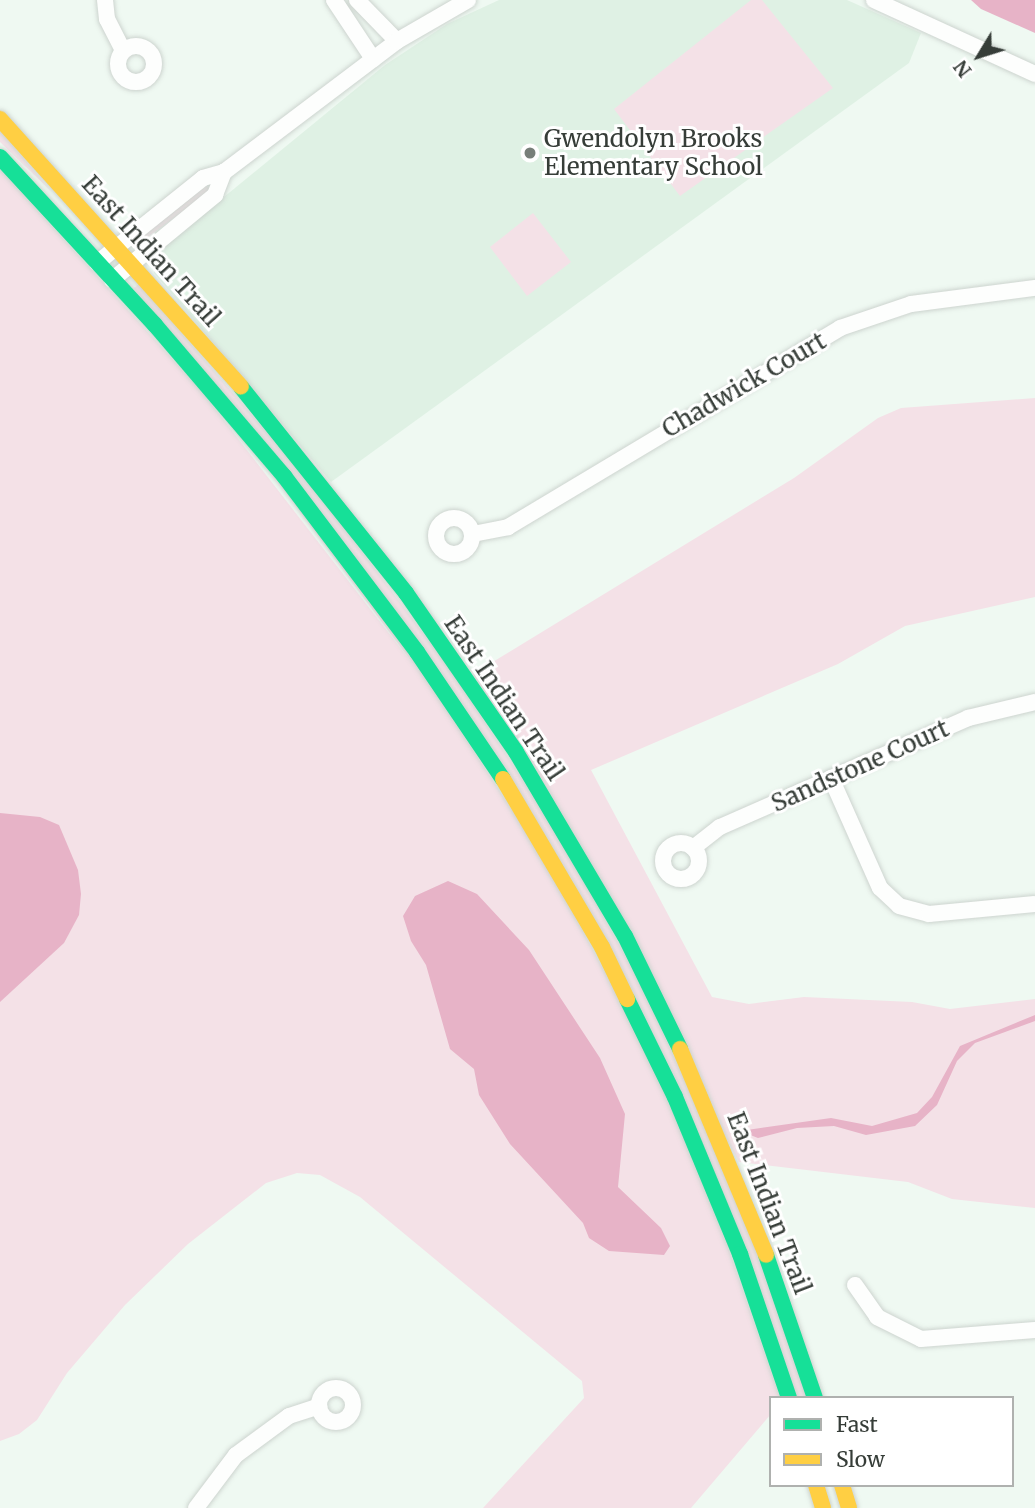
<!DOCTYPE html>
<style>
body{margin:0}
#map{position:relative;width:1035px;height:1508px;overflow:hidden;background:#eff9f2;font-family:Merriweather,serif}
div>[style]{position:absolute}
.built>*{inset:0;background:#dff1e4}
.green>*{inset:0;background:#f4e1e7}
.water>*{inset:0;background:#e7b3c7}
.roads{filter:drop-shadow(0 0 2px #cdd4cf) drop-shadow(0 0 2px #cdd4cf)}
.street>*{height:16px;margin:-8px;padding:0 8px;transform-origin:8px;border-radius:8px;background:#fdfefd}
.street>.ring{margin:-8px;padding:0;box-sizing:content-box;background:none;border:16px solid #fdfefd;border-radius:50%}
.fast>*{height:16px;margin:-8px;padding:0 8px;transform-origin:8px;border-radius:8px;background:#16e098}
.slow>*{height:16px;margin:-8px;padding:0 8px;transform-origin:8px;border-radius:8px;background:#ffcf43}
.dots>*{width:19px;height:19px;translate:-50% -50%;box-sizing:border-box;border:4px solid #fff;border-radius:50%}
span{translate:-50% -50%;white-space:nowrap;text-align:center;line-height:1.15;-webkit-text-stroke:6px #fff;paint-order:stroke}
.poi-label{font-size:24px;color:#363d38}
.left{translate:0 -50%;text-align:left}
.street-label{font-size:24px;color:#363d38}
.legend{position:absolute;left:769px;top:1396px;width:245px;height:91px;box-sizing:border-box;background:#fff;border:2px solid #afb1af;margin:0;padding:9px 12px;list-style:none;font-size:21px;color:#363d38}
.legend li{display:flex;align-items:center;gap:14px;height:35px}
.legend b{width:35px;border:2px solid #afb1af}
.north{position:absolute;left:944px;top:21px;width:70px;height:70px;-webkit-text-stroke:5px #fff;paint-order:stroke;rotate:232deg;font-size:19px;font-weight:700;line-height:28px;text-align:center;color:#363d38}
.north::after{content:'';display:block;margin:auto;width:24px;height:32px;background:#363d38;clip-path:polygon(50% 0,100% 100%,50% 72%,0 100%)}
</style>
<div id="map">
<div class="built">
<div style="clip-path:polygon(499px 0,847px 0,921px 33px,909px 63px,331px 482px,154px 273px,157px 252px,385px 65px,447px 24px)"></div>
</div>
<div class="green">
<div style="clip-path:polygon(751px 0,762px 0,833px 88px,680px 196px,614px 109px)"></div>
<div style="clip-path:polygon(0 131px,52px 192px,0 142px)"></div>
<div style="clip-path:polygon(0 169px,201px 391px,437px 695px,547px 864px,649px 1055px,727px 1245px,780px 1398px,771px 1398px,771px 1414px,691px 1508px,483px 1508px,584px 1398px,582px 1381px,360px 1197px,320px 1175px,297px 1173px,266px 1183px,188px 1244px,125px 1305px,67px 1373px,37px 1420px,19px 1434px,0 1441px)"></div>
<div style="clip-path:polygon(206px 186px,212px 190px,141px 242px,140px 238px)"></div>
<div style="clip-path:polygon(533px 213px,571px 262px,527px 296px,490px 247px)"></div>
<div style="clip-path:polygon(139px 284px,311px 484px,450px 669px,554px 828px,642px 986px,740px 1203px,807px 1398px,797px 1398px,571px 877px,134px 288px)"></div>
<div style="clip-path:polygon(1035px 398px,1035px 597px,905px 626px,838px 664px,591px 770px,712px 997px,749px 1004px,804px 997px,912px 1002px,950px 1009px,1035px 999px,1035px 1208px,952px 1199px,908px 1182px,739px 1162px,473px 674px,794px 478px,878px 418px,901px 408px)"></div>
</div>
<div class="water">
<div style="clip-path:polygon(971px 0,1035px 0,1035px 33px,981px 9px)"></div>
<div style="clip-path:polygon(0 813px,40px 817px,59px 825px,78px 870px,81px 894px,79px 915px,64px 943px,0 1002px)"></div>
<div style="clip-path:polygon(448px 881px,477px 894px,529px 950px,600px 1058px,625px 1114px,618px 1187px,661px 1228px,670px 1246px,664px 1255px,609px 1251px,589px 1238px,583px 1223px,510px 1144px,479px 1095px,474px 1069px,450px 1049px,426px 965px,411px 941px,403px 916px,415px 896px)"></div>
<div style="clip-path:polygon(1035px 1015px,1035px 1021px,975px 1043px,957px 1061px,937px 1105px,915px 1126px,866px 1135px,834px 1126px,797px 1128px,758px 1138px,740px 1131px,831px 1118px,872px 1126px,917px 1113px,932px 1097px,960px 1046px)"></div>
</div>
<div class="roads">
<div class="street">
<div style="left:105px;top:0;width:19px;rotate:84deg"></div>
<div style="left:107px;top:19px;width:35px;rotate:63deg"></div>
<div style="left:334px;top:0;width:71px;rotate:56.5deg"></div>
<div style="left:357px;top:0;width:57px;rotate:45.7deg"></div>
<div style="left:874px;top:0;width:177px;rotate:24.7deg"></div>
<div class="ring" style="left:118px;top:46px;width:20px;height:20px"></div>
<div style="left:97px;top:263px;width:136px;rotate:-38.7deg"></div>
<div style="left:203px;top:178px;width:22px;rotate:-16deg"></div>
<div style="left:224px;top:172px;width:217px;rotate:-37.1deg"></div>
<div style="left:397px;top:41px;width:82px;rotate:-30deg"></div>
<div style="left:112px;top:280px;width:134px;rotate:-39.5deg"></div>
<div style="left:215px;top:195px;width:25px;rotate:-69deg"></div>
<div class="ring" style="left:436px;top:518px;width:20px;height:20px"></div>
<div style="left:473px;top:534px;width:36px;rotate:-11deg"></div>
<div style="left:508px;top:527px;width:387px;rotate:-30.9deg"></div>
<div style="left:840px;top:328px;width:75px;rotate:-18.7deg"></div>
<div style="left:911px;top:304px;width:125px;rotate:-7.4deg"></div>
<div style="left:831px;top:778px;width:120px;rotate:66deg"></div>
<div style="left:880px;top:888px;width:26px;rotate:43deg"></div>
<div style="left:899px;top:906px;width:31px;rotate:15deg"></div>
<div style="left:929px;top:914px;width:106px;rotate:-5.4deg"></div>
<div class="ring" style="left:663px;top:843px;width:20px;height:20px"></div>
<div style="left:693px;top:848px;width:34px;rotate:-38deg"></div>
<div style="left:720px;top:827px;width:271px;rotate:-23.7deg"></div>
<div style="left:968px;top:718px;width:69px;rotate:-13.4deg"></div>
<div style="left:855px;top:1285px;width:39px;rotate:55deg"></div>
<div style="left:877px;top:1317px;width:49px;rotate:26.6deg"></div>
<div style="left:921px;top:1339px;width:114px;rotate:-4.5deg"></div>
<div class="ring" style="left:319px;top:1388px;width:18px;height:18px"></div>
<div style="left:196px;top:1508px;width:66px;rotate:-53deg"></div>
<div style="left:236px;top:1455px;width:66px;rotate:-36.3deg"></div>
<div style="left:289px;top:1416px;width:32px;rotate:-18deg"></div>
</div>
<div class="fast">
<div style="left:0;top:157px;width:229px;rotate:47.3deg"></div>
<div style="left:155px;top:325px;width:199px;rotate:49.5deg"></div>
<div style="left:284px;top:476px;width:221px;rotate:52.9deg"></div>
<div style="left:417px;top:652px;width:153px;rotate:55.9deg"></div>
<div style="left:241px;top:387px;width:264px;rotate:51.3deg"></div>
<div style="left:406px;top:593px;width:193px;rotate:55.3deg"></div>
<div style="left:516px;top:752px;width:214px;rotate:59.4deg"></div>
<div style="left:625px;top:936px;width:126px;rotate:64deg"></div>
<div style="left:627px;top:999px;width:109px;rotate:63.9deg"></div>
<div style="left:675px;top:1097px;width:170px;rotate:67.5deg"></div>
<div style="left:740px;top:1254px;width:152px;rotate:71.2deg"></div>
<div style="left:766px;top:1255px;width:151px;rotate:71.1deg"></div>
</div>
<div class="slow">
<div style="left:0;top:119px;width:360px;rotate:48deg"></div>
<div style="left:503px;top:779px;width:195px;rotate:59.5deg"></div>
<div style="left:602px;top:947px;width:58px;rotate:64.3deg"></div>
<div style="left:680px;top:1049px;width:223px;rotate:67.3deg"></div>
<div style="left:816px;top:1485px;width:24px;rotate:73deg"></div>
<div style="left:842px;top:1485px;width:24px;rotate:73deg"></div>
</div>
</div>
<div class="dots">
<div style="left:530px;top:153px;background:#777f79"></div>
</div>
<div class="poi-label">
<span class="left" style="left:544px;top:153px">Gwendolyn Brooks<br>Elementary School</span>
</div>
<div class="street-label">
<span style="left:151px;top:251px;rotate:48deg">East Indian Trail</span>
<span style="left:744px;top:385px;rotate:-30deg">Chadwick Court</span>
<span style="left:504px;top:698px;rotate:56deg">East Indian Trail</span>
<span style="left:860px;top:766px;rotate:-24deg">Sandstone Court</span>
<span style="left:769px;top:1203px;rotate:69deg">East Indian Trail</span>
</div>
<ul class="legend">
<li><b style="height:9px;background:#16e098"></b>Fast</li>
<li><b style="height:9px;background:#ffcf43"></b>Slow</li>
</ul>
<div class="north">N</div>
</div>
